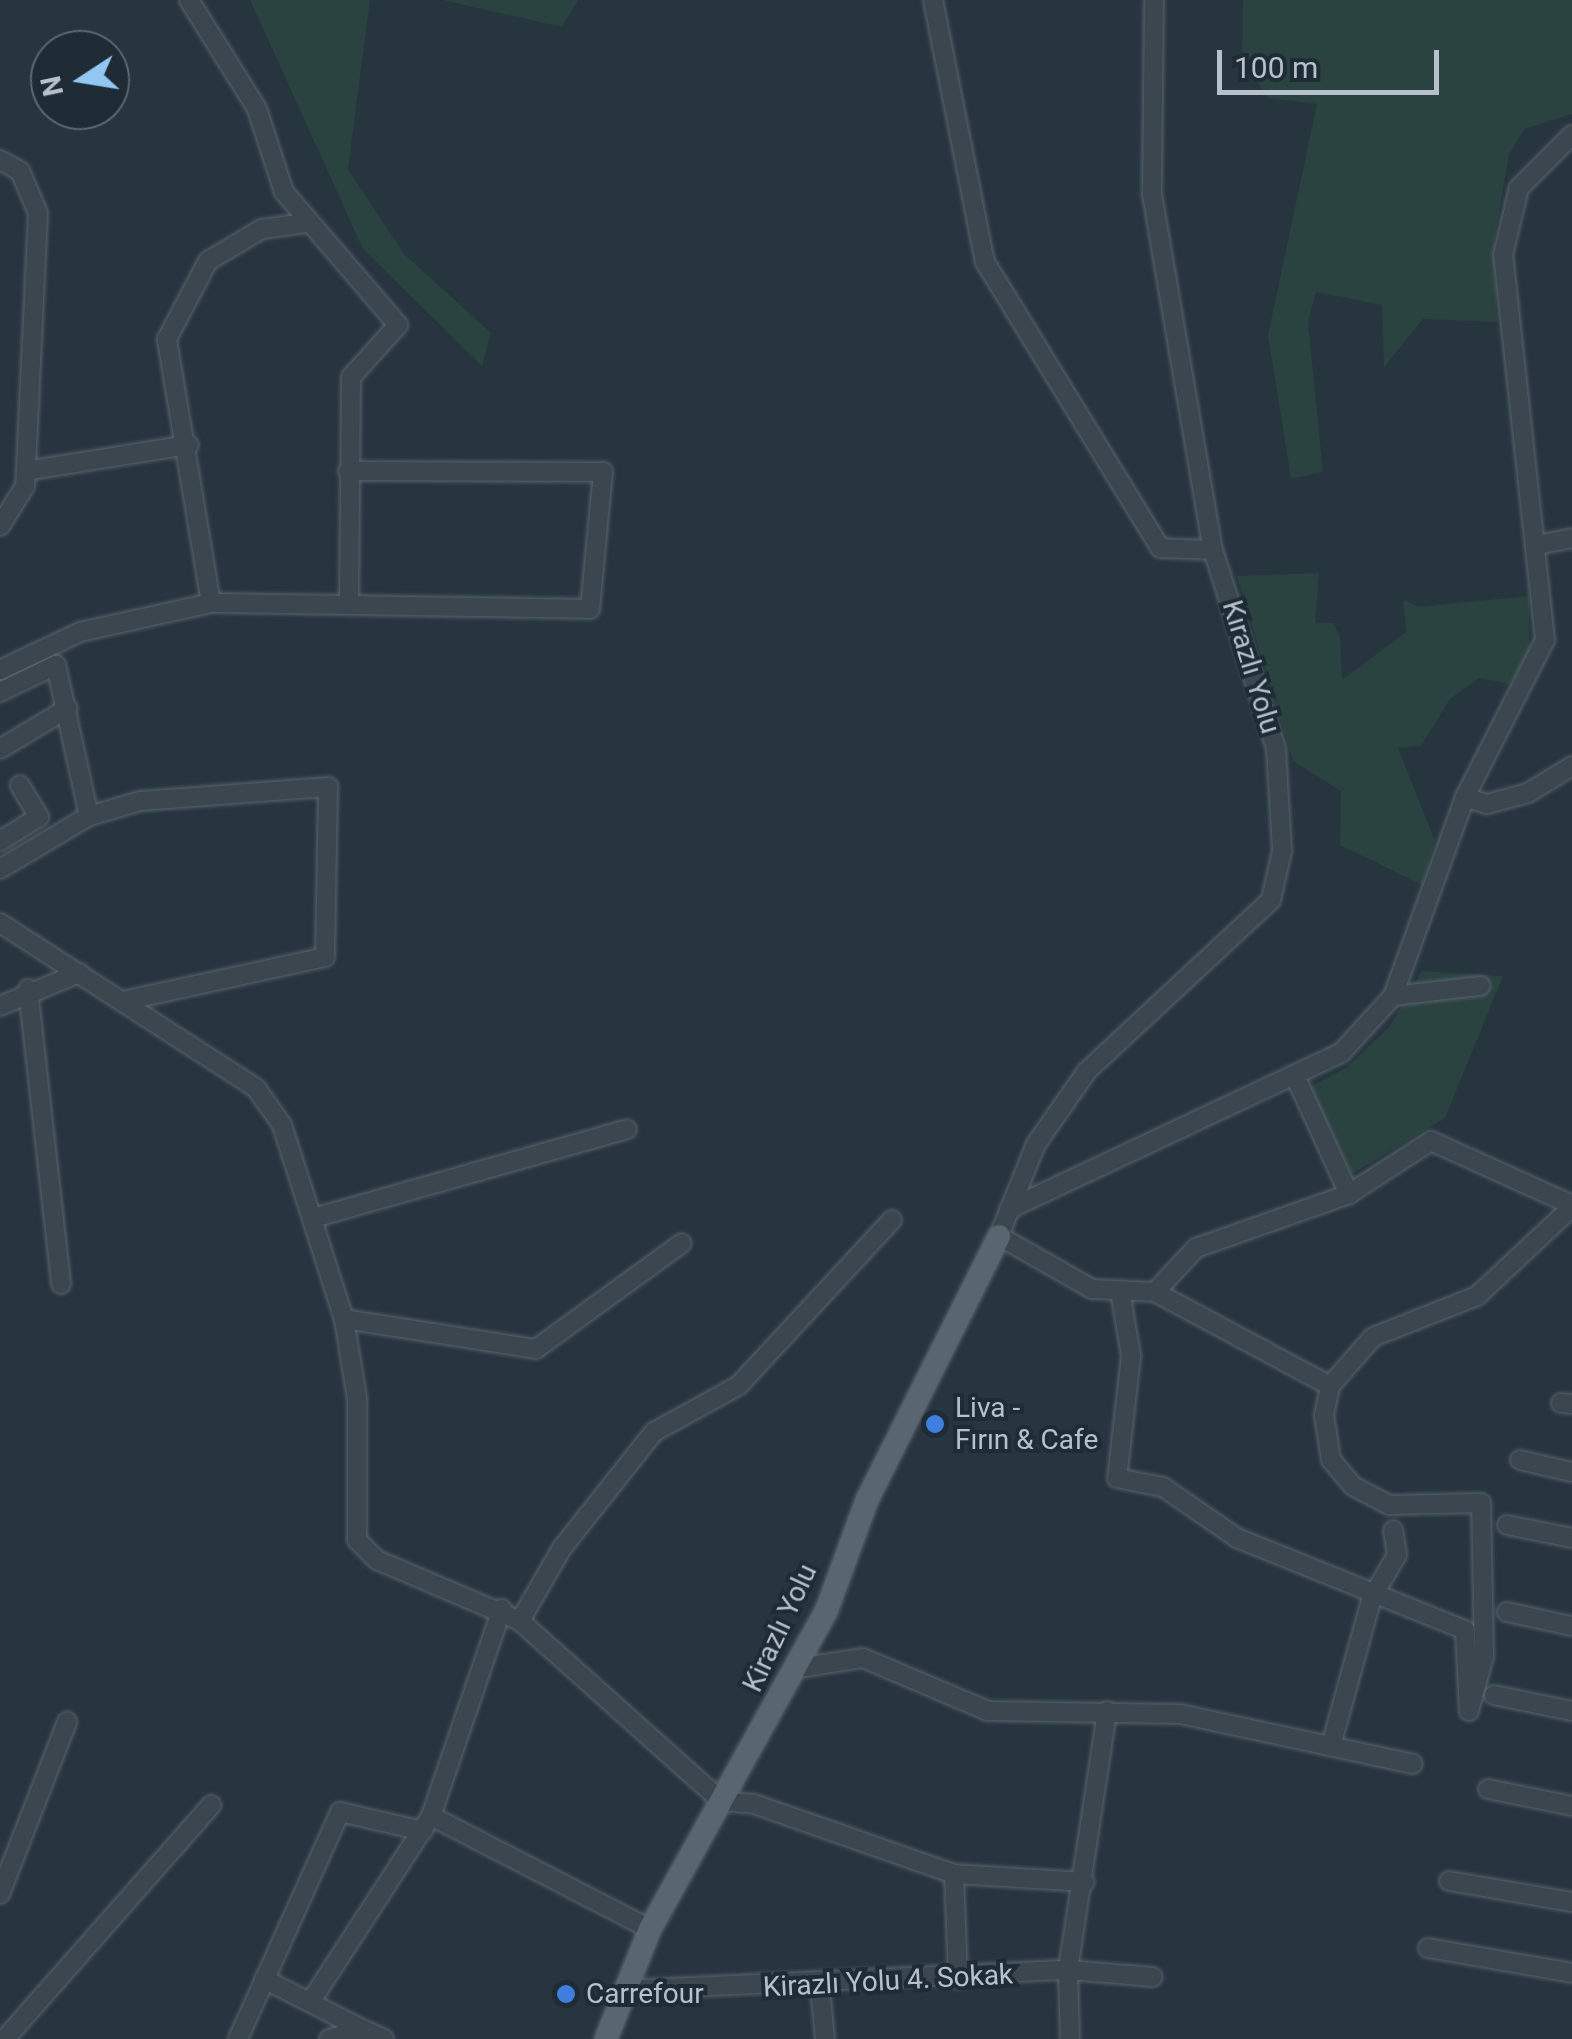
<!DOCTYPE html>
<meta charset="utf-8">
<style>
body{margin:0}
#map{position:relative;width:1572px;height:2039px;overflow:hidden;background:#27353f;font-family:Roboto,sans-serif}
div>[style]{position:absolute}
.green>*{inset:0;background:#2a4240}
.roads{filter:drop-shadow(0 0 2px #58646d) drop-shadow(0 0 2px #58646d)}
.minor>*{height:18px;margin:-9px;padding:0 9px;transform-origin:9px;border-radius:9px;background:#3b464f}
.major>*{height:22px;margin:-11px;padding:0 11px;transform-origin:11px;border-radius:11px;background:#59666f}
.dots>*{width:28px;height:28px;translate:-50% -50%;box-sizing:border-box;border:5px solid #1f2b35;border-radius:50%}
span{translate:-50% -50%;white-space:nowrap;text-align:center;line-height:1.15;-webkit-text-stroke:8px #1f2b35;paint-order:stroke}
.street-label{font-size:28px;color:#b7c1ca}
.poi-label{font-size:28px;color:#b7c1ca}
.left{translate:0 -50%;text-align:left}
.north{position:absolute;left:30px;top:30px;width:100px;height:100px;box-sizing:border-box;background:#1f2b35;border:2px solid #5c6771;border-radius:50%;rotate:258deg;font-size:28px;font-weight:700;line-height:40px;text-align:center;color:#b7c1ca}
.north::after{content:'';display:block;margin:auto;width:35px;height:45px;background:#92c7f4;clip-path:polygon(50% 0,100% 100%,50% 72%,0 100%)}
.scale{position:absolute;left:1217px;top:50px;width:222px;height:45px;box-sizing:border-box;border:5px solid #b7c1ca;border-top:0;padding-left:12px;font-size:30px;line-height:35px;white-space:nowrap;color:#b7c1ca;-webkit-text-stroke:8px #1f2b35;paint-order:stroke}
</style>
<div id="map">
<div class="green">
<div style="clip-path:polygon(250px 0,370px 0,348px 169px,404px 254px,491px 333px,482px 366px,363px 249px)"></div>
<div style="clip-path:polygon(443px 0,578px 0,562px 27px)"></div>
<div style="clip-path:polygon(1243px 0,1572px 0,1572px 114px,1524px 129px,1509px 155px,1494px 241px,1497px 322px,1423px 319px,1384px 367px,1382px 305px,1316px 292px,1308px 322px,1323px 472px,1291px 479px,1268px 335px,1317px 104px,1268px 98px,1242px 59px)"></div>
<div style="clip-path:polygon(1319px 573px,1315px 623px,1333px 623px,1340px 636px,1342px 680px,1406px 632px,1403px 599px,1418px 607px,1529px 596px,1529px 653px,1509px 684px,1479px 678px,1450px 699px,1421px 746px,1398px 748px,1435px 841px,1422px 885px,1340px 845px,1341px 791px,1293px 761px,1237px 576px)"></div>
<div style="clip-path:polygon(1422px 971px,1503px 976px,1445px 1118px,1352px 1174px,1310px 1087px,1346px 1068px,1389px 1027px)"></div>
</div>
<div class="roads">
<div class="minor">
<div style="left:189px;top:0;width:128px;rotate:58deg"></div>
<div style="left:257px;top:109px;width:87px;rotate:72deg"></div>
<div style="left:284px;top:192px;width:175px;rotate:49.4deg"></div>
<div style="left:398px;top:325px;width:70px;rotate:132.1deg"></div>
<div style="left:351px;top:377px;width:223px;rotate:90.5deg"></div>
<div style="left:933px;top:0;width:267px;rotate:78.8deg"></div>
<div style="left:985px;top:262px;width:335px;rotate:58.5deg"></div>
<div style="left:1160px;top:548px;width:53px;rotate:2.2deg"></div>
<div style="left:1154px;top:0;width:194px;rotate:90.6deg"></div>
<div style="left:1152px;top:194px;width:361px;rotate:80.3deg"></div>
<div style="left:1213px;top:550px;width:209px;rotate:72.4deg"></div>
<div style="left:1276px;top:749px;width:102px;rotate:86.6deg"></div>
<div style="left:1282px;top:851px;width:50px;rotate:102.7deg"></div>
<div style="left:1271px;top:900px;width:251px;rotate:137.1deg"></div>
<div style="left:1087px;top:1071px;width:89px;rotate:124.9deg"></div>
<div style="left:1036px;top:1144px;width:99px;rotate:111.9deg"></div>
<div style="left:999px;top:1236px;width:107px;rotate:29.7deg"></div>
<div style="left:1092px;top:1289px;width:63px;rotate:2.7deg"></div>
<div style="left:1155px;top:1292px;width:60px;rotate:-47deg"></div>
<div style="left:1196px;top:1248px;width:162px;rotate:-19.4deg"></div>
<div style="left:1349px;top:1194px;width:98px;rotate:-32.9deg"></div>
<div style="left:1431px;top:1141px;width:155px;rotate:24.4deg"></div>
<div style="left:0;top:160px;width:23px;rotate:29deg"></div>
<div style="left:20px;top:171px;width:46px;rotate:66.8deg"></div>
<div style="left:38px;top:213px;width:273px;rotate:92.7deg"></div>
<div style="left:25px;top:486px;width:47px;rotate:122deg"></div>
<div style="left:26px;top:471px;width:165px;rotate:-9.1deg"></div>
<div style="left:1537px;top:545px;width:36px;rotate:-11deg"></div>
<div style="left:211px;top:603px;width:268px;rotate:-99.5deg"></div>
<div style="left:167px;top:339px;width:88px;rotate:-62.3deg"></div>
<div style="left:208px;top:261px;width:63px;rotate:-30.7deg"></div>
<div style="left:262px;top:229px;width:44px;rotate:-7.8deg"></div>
<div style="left:0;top:670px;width:89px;rotate:-25.4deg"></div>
<div style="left:80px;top:632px;width:134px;rotate:-12.5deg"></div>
<div style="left:211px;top:603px;width:379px;rotate:0.9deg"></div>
<div style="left:590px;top:609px;width:138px;rotate:-84.6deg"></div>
<div style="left:603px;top:472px;width:255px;rotate:-179.8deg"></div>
<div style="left:0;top:692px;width:62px;rotate:-25.7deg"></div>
<div style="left:56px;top:665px;width:155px;rotate:77.7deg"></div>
<div style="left:0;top:749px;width:79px;rotate:-31.1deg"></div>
<div style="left:1465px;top:797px;width:23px;rotate:18deg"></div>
<div style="left:1487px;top:804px;width:42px;rotate:-15deg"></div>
<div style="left:1528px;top:793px;width:52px;rotate:-31.5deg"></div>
<div style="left:0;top:841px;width:46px;rotate:-31.6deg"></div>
<div style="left:39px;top:817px;width:37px;rotate:-121deg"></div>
<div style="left:0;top:869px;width:104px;rotate:-30.8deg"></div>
<div style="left:89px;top:816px;width:53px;rotate:-16.4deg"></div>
<div style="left:140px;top:801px;width:189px;rotate:-4.3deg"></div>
<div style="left:328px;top:787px;width:170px;rotate:91deg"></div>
<div style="left:325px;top:957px;width:207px;rotate:167.7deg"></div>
<div style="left:0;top:923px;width:305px;rotate:32.8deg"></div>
<div style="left:256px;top:1088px;width:45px;rotate:54.9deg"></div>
<div style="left:282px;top:1125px;width:204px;rotate:72.3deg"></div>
<div style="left:344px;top:1319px;width:80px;rotate:80.7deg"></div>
<div style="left:357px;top:1398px;width:142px;rotate:90deg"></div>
<div style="left:357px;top:1540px;width:28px;rotate:45deg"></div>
<div style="left:377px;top:1560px;width:155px;rotate:23.1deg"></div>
<div style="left:520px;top:1621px;width:270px;rotate:41.8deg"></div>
<div style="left:721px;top:1801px;width:33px;rotate:5deg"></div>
<div style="left:754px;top:1804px;width:212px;rotate:19.3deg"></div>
<div style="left:954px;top:1874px;width:131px;rotate:3.5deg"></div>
<div style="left:28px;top:989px;width:297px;rotate:83.6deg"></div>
<div style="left:1393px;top:996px;width:88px;rotate:-6.6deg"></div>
<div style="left:0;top:1006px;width:86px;rotate:-22.7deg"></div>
<div style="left:1296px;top:1078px;width:128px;rotate:65.4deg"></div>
<div style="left:1009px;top:1209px;width:367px;rotate:-25.2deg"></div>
<div style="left:1341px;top:1053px;width:77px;rotate:-47.6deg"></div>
<div style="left:1393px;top:996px;width:212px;rotate:-70.1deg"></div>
<div style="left:1465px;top:797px;width:176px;rotate:-63deg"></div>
<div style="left:1545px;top:640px;width:387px;rotate:-96.2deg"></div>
<div style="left:1503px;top:255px;width:69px;rotate:-76.6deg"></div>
<div style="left:1519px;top:188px;width:75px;rotate:-45deg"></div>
<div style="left:317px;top:1217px;width:322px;rotate:-15.8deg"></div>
<div style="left:1120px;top:1291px;width:66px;rotate:80.4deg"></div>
<div style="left:1131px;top:1356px;width:123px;rotate:96.5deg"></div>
<div style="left:1117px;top:1478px;width:47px;rotate:11.1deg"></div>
<div style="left:1163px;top:1487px;width:90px;rotate:34.6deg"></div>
<div style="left:1237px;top:1538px;width:246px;rotate:22deg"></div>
<div style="left:1465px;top:1630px;width:81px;rotate:87.2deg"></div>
<div style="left:1469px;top:1711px;width:57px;rotate:-74.7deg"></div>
<div style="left:1484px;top:1656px;width:153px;rotate:-91.1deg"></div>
<div style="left:1481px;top:1503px;width:92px;rotate:178.8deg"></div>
<div style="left:1389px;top:1505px;width:41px;rotate:-152.2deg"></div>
<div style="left:1353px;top:1486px;width:34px;rotate:-130deg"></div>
<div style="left:1331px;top:1460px;width:46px;rotate:-98.8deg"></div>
<div style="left:1324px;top:1415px;width:30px;rotate:-78deg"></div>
<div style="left:1330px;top:1386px;width:65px;rotate:-48.7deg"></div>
<div style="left:1373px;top:1337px;width:112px;rotate:-21.5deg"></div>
<div style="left:1477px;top:1296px;width:130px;rotate:-43.1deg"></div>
<div style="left:1155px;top:1292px;width:199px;rotate:28.2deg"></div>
<div style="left:344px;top:1319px;width:194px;rotate:8.9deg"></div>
<div style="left:536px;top:1349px;width:180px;rotate:-36deg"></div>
<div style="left:1561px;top:1403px;width:11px;rotate:5deg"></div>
<div style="left:1520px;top:1460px;width:53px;rotate:13deg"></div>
<div style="left:1507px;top:1525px;width:66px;rotate:11.3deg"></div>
<div style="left:1507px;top:1612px;width:66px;rotate:12.2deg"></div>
<div style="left:520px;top:1621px;width:84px;rotate:-60.1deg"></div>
<div style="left:562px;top:1548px;width:148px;rotate:-51.6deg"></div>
<div style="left:654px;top:1432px;width:97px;rotate:-28.9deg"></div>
<div style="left:739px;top:1385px;width:225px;rotate:-47.2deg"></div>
<div style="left:799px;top:1668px;width:65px;rotate:-8.9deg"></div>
<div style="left:863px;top:1658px;width:136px;rotate:23deg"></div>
<div style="left:988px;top:1711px;width:192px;rotate:0.9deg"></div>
<div style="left:1180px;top:1714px;width:238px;rotate:12.1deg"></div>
<div style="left:1494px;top:1695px;width:80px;rotate:11.6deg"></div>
<div style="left:1332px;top:1742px;width:150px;rotate:-74.6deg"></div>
<div style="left:1372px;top:1597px;width:49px;rotate:-59.2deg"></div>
<div style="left:1397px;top:1555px;width:25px;rotate:-99deg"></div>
<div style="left:1488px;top:1789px;width:86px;rotate:11.4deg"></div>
<div style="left:431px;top:1816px;width:219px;rotate:-71.1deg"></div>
<div style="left:954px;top:1874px;width:105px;rotate:87.8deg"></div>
<div style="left:1449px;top:1881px;width:125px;rotate:9.7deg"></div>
<div style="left:0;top:1894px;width:185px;rotate:-68.7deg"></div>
<div style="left:1428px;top:1948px;width:146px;rotate:9.8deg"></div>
<div style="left:264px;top:1979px;width:110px;rotate:27deg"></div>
<div style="left:820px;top:1988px;width:51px;rotate:84.4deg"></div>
<div style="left:624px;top:1990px;width:444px;rotate:-2.6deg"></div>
<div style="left:1068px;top:1970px;width:85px;rotate:4.7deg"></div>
<div style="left:313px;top:1998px;width:217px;rotate:-57deg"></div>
<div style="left:431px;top:1816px;width:246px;rotate:27.3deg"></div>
<div style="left:5px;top:2039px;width:312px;rotate:-48.6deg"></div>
<div style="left:238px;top:2039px;width:249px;rotate:-65.8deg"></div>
<div style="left:340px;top:1812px;width:85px;rotate:12.9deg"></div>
<div style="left:329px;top:2039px;width:34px;rotate:-17deg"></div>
<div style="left:362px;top:2029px;width:24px;rotate:24deg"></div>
<div style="left:1070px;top:2039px;width:69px;rotate:-91.7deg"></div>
<div style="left:1068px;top:1970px;width:262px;rotate:-81.4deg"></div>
</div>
<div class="major">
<div style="left:606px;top:2039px;width:118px;rotate:-68.2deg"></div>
<div style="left:650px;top:1929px;width:363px;rotate:-61deg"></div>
<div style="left:826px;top:1612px;width:119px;rotate:-69.9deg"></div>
<div style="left:867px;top:1500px;width:295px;rotate:-63.4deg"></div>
</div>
</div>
<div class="dots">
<div style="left:935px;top:1424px;background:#3f7fe0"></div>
<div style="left:566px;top:1994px;background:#3f7fe0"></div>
</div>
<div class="street-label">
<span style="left:1251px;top:667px;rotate:73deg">Kırazlı Yolu</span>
<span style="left:780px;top:1628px;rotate:-65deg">Kirazlı Yolu</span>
<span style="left:888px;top:1981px;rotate:-3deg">Kirazlı Yolu 4. Sokak</span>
</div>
<div class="poi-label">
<span class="left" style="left:955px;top:1424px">Liva -<br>Fırın &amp; Cafe</span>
<span class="left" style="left:586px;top:1994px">Carrefour</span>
</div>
<div class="north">N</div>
<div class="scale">100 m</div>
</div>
